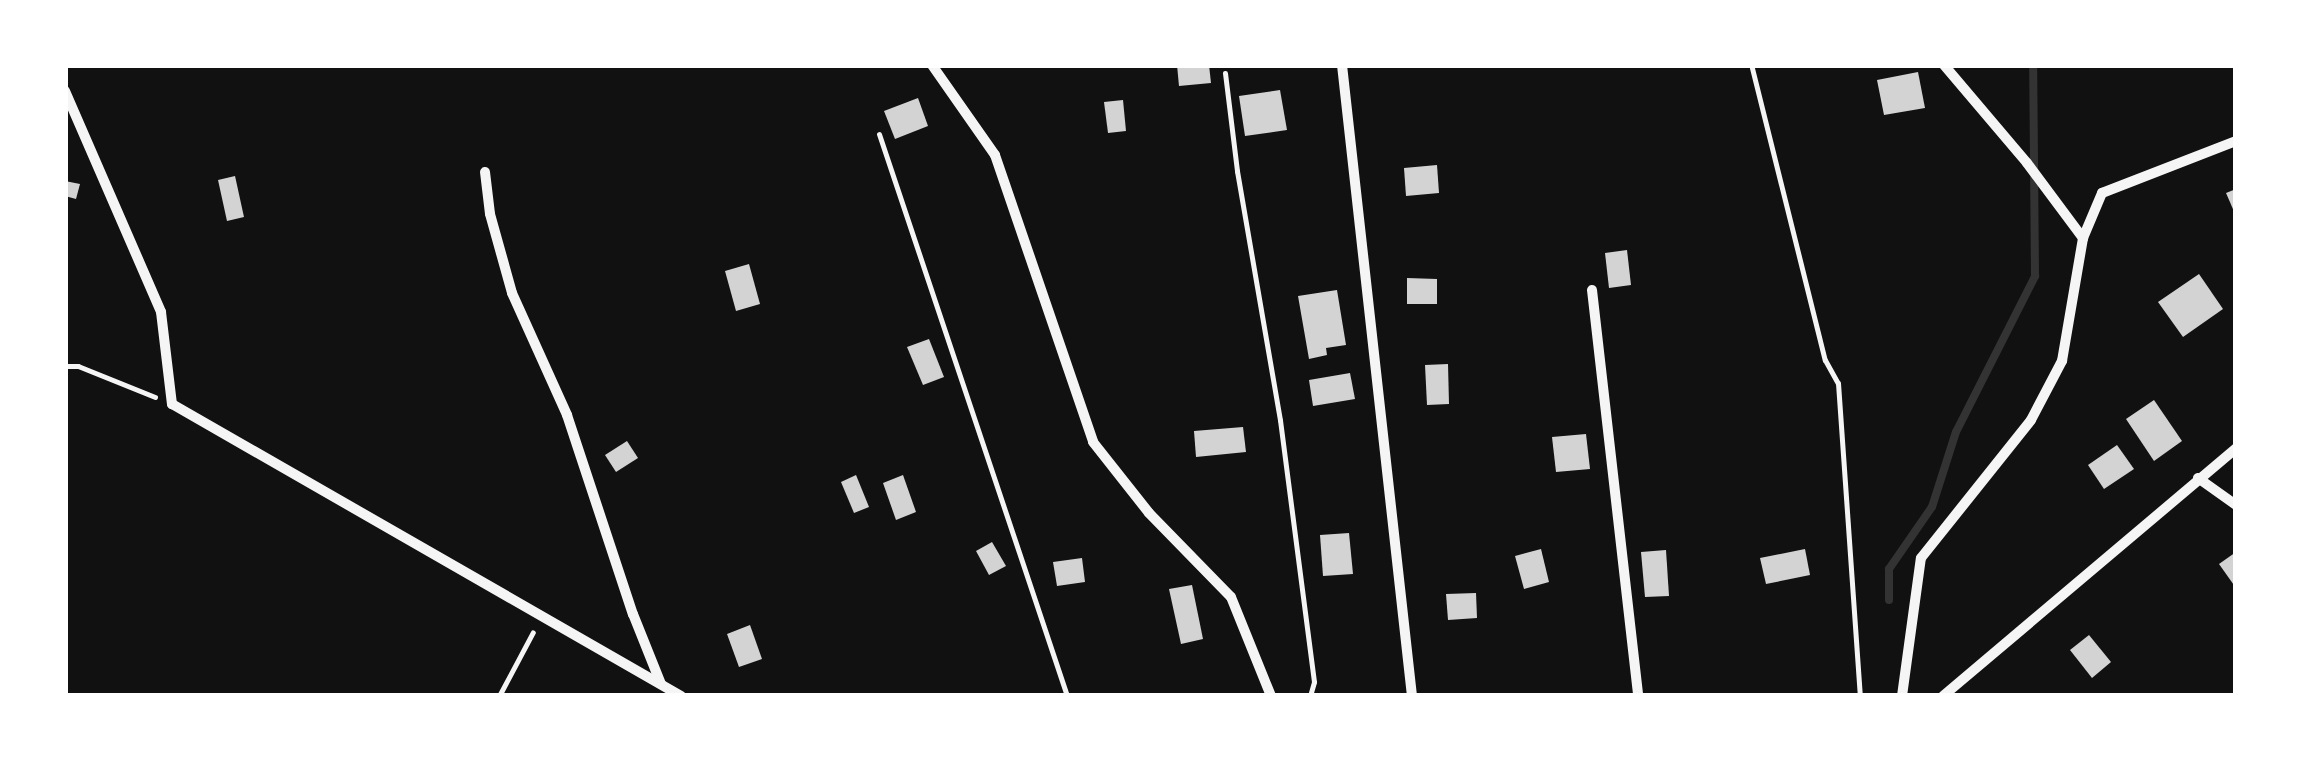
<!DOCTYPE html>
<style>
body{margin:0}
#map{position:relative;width:2301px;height:761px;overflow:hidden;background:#111;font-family:"IBM Plex Sans",sans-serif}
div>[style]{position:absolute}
.stream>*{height:8px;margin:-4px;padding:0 4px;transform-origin:4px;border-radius:4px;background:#333}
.building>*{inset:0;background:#d3d3d3}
.path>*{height:5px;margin:-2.5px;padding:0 2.5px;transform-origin:2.5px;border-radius:2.5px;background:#f5f5f5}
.minor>*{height:10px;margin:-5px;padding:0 5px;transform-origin:5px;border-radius:5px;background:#f5f5f5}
span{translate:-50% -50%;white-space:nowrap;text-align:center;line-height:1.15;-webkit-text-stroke:10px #fff;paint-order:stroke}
.frame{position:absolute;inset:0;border:68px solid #fff;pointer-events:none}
</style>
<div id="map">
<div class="stream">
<div style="left:1889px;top:600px;width:31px;rotate:-90deg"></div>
<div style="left:1889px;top:569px;width:75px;rotate:-55.3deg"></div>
<div style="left:1932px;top:507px;width:79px;rotate:-72.3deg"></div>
<div style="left:1956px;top:432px;width:175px;rotate:-63.1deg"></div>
<div style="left:2035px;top:276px;width:211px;rotate:-90.5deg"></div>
</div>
<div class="building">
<div style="clip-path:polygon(1177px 65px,1209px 65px,1211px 83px,1179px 86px)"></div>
<div style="clip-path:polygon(1918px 72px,1925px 108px,1884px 115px,1877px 80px)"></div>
<div style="clip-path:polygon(1280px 90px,1287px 130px,1245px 136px,1239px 96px)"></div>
<div style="clip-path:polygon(918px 98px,928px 126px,895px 139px,884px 111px)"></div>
<div style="clip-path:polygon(1123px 100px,1126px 131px,1108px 133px,1104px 102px)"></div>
<div style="clip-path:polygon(1437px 165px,1439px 193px,1406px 196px,1404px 168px)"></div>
<div style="clip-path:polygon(235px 176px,244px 217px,227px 221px,218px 180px)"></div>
<div style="clip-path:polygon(65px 181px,80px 184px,76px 199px,65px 196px)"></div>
<div style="clip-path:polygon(2236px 189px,2236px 216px,2226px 193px)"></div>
<div style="clip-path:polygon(1627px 250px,1631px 285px,1609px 288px,1605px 253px)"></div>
<div style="clip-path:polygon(749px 264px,760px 304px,736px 311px,725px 271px)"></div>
<div style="clip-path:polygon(2199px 274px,2223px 309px,2183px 337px,2158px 302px)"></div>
<div style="clip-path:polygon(1407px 278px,1437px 279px,1437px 304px,1407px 304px)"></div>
<div style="clip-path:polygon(1337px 290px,1346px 345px,1326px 348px,1327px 355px,1309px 359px,1298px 296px)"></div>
<div style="clip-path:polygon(929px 339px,944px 377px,923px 385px,907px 347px)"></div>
<div style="clip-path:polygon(1448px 364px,1449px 404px,1427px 405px,1425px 365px)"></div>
<div style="clip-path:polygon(1350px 373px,1355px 399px,1313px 406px,1309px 380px)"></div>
<div style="clip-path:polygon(2154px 400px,2182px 441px,2154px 461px,2126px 419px)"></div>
<div style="clip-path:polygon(1243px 427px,1246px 452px,1196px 457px,1194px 431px)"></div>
<div style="clip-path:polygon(1586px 434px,1590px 469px,1556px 472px,1552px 437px)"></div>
<div style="clip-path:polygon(627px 441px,638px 458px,616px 472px,605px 455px)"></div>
<div style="clip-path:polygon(2117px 445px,2134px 469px,2104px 489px,2088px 465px)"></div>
<div style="clip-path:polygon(856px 475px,869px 507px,854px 513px,841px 482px)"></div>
<div style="clip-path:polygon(903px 475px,916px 512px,896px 520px,883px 483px)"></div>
<div style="clip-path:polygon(1349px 533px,1353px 574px,1323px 576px,1320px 535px)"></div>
<div style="clip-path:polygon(992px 542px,1006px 566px,989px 575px,976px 551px)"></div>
<div style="clip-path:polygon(1541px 549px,1549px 582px,1524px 589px,1515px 556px)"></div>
<div style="clip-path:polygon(1805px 549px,1810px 575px,1766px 584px,1760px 558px)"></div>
<div style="clip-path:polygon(1666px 550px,1669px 596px,1645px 597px,1641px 552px)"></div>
<div style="clip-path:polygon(2236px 552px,2236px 588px,2219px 564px)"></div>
<div style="clip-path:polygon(1082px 558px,1085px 582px,1057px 586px,1053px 562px)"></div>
<div style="clip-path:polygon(1192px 585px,1203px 639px,1181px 644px,1169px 589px)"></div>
<div style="clip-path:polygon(1476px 593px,1477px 618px,1448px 620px,1446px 594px)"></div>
<div style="clip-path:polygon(750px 625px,762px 659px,739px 667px,727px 634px)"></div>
<div style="clip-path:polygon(2089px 635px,2111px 662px,2092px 678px,2070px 650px)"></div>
</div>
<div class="path">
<div style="left:1752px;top:68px;width:301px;rotate:76deg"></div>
<div style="left:1825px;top:360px;width:26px;rotate:61deg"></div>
<div style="left:1838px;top:383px;width:314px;rotate:86deg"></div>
<div style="left:1225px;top:73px;width:99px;rotate:83deg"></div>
<div style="left:1237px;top:171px;width:253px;rotate:80.2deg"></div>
<div style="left:1280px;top:420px;width:264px;rotate:82.6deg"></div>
<div style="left:1314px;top:682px;width:15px;rotate:106deg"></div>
<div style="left:879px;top:134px;width:593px;rotate:71.5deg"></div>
<div style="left:65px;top:366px;width:13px"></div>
<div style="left:78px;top:366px;width:83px;rotate:21.9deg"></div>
<div style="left:499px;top:696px;width:72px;rotate:-62deg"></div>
</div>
<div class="minor">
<div style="left:932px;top:65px;width:110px;rotate:55deg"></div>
<div style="left:995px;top:155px;width:303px;rotate:71.1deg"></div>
<div style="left:1093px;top:442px;width:90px;rotate:51.7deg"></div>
<div style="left:1149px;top:513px;width:117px;rotate:45.7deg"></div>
<div style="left:1231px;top:597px;width:107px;rotate:68deg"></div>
<div style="left:1342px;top:65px;width:635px;rotate:83.67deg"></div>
<div style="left:1944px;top:65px;width:128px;rotate:49.7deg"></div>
<div style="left:2027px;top:163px;width:94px;rotate:53.3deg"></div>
<div style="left:65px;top:91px;width:241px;rotate:66.5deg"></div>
<div style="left:161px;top:312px;width:93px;rotate:83.2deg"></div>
<div style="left:172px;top:404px;width:587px;rotate:29.84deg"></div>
<div style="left:485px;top:172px;width:42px;rotate:83.2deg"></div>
<div style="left:490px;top:214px;width:82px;rotate:74.4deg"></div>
<div style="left:512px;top:293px;width:134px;rotate:65.7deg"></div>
<div style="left:567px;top:415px;width:210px;rotate:71.7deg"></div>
<div style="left:633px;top:614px;width:75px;rotate:68.2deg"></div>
<div style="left:1592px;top:290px;width:409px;rotate:83.5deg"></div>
<div style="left:2198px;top:478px;width:47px;rotate:35.4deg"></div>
<div style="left:1902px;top:696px;width:139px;rotate:-82.2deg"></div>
<div style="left:1921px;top:558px;width:176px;rotate:-51.4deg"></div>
<div style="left:2031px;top:420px;width:67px;rotate:-62.3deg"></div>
<div style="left:2062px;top:361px;width:125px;rotate:-80.3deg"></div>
<div style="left:2083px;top:238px;width:49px;rotate:-67.1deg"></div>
<div style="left:2102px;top:193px;width:144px;rotate:-21.2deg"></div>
<div style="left:1943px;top:696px;width:384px;rotate:-40.2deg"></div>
</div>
<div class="frame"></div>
</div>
